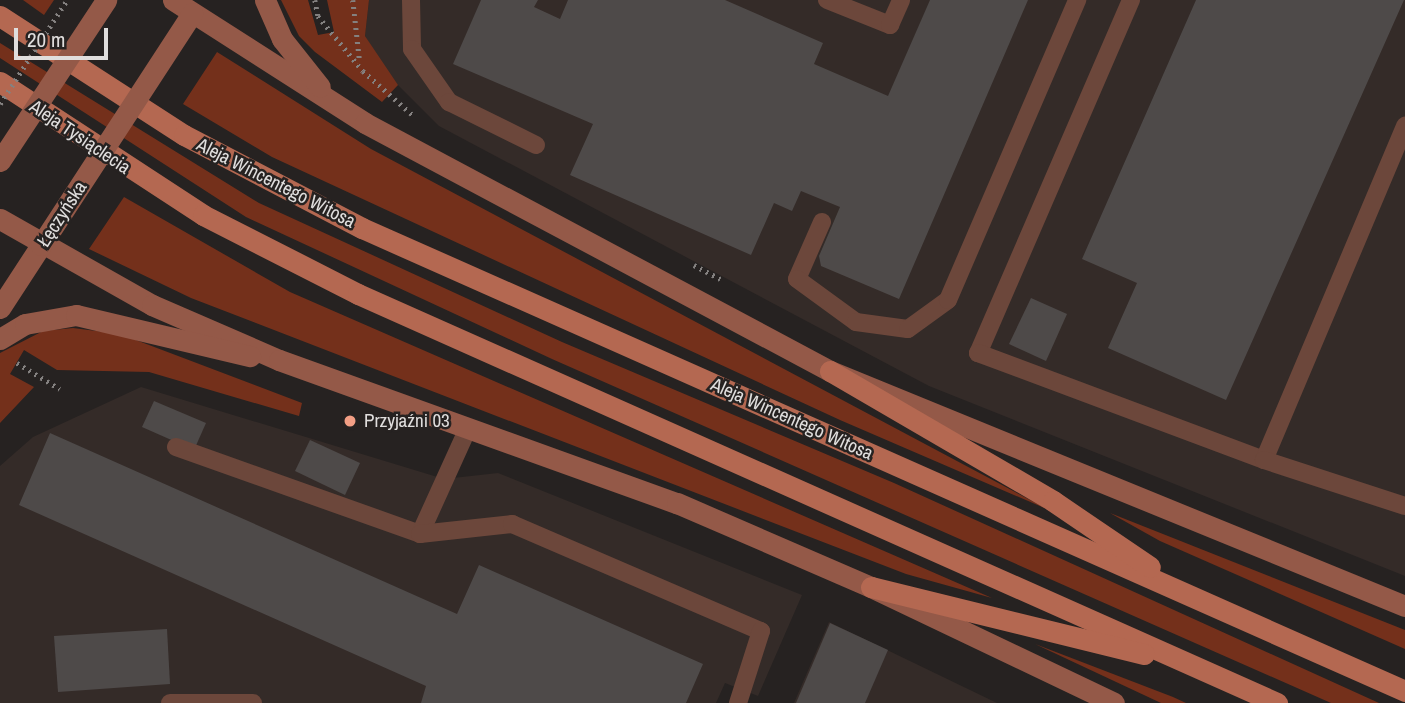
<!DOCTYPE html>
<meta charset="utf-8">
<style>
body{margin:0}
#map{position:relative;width:1405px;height:703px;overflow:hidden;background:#262221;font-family:"Archivo Narrow",sans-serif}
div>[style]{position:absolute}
.built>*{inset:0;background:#342b28}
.green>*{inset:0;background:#74301b}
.building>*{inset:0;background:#4e4a49}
.path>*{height:4.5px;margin-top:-2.25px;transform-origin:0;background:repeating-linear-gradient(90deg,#848180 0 2px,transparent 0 7px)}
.lane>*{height:18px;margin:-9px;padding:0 9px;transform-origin:9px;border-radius:9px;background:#6c473b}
.secondary>*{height:21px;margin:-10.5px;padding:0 10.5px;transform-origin:10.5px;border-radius:10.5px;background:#945948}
.primary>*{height:21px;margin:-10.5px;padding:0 10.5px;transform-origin:10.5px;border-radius:10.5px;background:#b46851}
.path-bridge>*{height:4.5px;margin-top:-2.25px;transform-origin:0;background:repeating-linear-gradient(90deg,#848180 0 2px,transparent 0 7px)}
.secondary-bridge>*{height:21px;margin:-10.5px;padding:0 10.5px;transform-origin:10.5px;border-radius:10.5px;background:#945948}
.dots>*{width:19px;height:19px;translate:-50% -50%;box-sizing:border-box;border:4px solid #262221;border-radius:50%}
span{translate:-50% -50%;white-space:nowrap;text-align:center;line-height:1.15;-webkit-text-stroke:5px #262221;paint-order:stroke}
.street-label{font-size:19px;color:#e0dedd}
.poi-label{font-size:19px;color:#e0dedd}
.left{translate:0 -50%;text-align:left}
.scale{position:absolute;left:14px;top:28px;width:94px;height:32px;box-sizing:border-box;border:4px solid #e0dedd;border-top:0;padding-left:9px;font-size:21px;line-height:24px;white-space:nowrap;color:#e0dedd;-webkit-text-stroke:5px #262221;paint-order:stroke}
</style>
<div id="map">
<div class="built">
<div style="clip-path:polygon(369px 0,1405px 0,1405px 576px,929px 386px,439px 126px,388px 75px,365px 36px)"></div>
<div style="clip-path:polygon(141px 387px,444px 479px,498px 473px,802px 595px,758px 696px,725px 683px,716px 703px,0 703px,0 466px,33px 437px)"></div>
<div style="clip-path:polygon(829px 622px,997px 703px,794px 703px)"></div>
</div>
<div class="green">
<div style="clip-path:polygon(23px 0,54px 0,44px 15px)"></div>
<div style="clip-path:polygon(281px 0,308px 0,318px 35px,334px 32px,327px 0,369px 0,365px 36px,398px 85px,382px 102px,315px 52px,299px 36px)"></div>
<div style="clip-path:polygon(0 43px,259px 203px,562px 342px,894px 483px,1379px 703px,1331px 703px,552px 359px,246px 217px,0 58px)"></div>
<div style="clip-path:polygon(217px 52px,371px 149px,1049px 510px,840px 420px,272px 157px,183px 104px)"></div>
<div style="clip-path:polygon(124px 197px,290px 292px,992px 598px,906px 574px,191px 298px,89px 249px)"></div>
<div style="clip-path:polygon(73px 328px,120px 334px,302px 403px,299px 416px,149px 372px,57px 370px,24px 350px,10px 374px,34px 387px,0 423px,0 353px,43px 331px)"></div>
<div style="clip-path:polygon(1110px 513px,1405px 630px,1405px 649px,1160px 541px)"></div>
<div style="clip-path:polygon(1035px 644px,1173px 697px,1186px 703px,1161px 703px)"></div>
</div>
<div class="building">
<div style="clip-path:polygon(481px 0,538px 0,534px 7px,560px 19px,568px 0,725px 0,823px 43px,814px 64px,888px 96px,930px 0,1028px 0,899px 299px,821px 266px,819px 256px,840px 207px,801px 191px,792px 211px,774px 203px,751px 255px,570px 175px,593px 124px,453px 64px)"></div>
<div style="clip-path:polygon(1196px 0,1404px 0,1226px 400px,1108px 348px,1137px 283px,1082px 259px)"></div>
<div style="clip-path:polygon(1031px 298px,1067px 314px,1046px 361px,1009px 344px)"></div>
<div style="clip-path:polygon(154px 401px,206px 423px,194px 450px,142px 427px)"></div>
<div style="clip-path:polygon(50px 433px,457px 614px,479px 565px,703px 664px,686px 703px,421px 703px,426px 686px,19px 505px)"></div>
<div style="clip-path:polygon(310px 440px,360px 463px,345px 495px,295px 471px)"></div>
<div style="clip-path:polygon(830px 623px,888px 650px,865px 703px,796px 703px)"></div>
<div style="clip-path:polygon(167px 629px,170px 684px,58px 692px,54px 636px)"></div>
</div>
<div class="path">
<div style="left:315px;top:0;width:16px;rotate:79deg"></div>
<div style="left:318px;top:16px;width:71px;rotate:50.7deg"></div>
<div style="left:363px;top:71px;width:69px;rotate:41.5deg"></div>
<div style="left:353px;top:0;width:63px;rotate:83.7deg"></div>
<div style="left:694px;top:265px;width:30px;rotate:28deg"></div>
<div style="left:17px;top:363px;width:50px;rotate:31.2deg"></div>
</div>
<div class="lane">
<div style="left:411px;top:0;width:49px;rotate:88.8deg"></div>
<div style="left:412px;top:49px;width:65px;rotate:55.1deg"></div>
<div style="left:449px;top:102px;width:97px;rotate:26.3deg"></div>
<div style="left:827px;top:0;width:68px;rotate:21.6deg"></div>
<div style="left:890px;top:25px;width:27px;rotate:-66deg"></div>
<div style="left:1131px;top:0;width:385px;rotate:113.4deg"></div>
<div style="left:978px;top:353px;width:305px;rotate:20.5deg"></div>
<div style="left:1264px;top:460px;width:363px;rotate:-67.1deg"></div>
<div style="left:822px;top:222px;width:62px;rotate:113.7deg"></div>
<div style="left:797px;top:279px;width:73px;rotate:36.1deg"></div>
<div style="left:856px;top:322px;width:52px;rotate:7.7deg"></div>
<div style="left:908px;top:329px;width:49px;rotate:-35.9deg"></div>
<div style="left:948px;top:300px;width:327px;rotate:-66.7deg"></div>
<div style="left:176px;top:447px;width:259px;rotate:19.6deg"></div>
<div style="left:420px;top:534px;width:116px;rotate:-65.6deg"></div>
<div style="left:1264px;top:460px;width:148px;rotate:18.1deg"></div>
<div style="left:420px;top:534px;width:93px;rotate:-6.2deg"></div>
<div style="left:512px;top:524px;width:271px;rotate:23.3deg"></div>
<div style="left:761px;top:631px;width:76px;rotate:107.7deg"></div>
<div style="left:170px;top:703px;width:83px"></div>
</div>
<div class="secondary">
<div style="left:173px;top:0;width:228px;rotate:32.6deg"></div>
<div style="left:365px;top:123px;width:527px;rotate:28.07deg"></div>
<div style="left:830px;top:371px;width:621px;rotate:22.23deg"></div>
<div style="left:265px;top:0;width:43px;rotate:66.4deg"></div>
<div style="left:282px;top:39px;width:61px;rotate:51.6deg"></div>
<div style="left:0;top:219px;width:175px;rotate:29.5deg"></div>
<div style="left:152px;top:305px;width:138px;rotate:23.4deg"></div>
<div style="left:279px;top:360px;width:423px;rotate:19.8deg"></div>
<div style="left:677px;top:503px;width:211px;rotate:23.4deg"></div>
<div style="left:871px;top:587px;width:269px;rotate:25.5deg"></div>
<div style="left:0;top:308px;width:75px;rotate:-56.9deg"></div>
<div style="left:0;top:339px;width:29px;rotate:-31deg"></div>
<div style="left:25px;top:324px;width:52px;rotate:-10deg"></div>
<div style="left:76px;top:315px;width:179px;rotate:13.3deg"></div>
</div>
<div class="primary">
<div style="left:0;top:16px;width:219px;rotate:32.9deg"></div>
<div style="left:184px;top:135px;width:201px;rotate:27.6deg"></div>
<div style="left:362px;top:228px;width:1141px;rotate:23.94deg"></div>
<div style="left:0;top:82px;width:243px;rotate:33.2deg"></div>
<div style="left:203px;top:215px;width:174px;rotate:27deg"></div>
<div style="left:358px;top:294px;width:1006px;rotate:23.99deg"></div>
<div style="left:830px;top:371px;width:258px;rotate:30.2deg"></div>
<div style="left:1053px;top:501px;width:117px;rotate:34.2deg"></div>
<div style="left:871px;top:587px;width:281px;rotate:13.8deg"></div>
</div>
<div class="path-bridge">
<div style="left:0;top:104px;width:124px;rotate:-57.2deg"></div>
</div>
<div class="secondary-bridge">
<div style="left:0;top:161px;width:193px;rotate:-56.6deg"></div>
<div style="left:41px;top:245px;width:277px;rotate:-56.9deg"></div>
</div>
<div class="dots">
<div style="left:350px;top:421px;background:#f39f85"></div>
</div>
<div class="street-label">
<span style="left:80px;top:137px;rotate:34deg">Aleja Tysiąclecia</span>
<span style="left:276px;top:183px;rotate:27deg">Aleja Wincentego Witosa</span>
<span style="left:62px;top:214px;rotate:-57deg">Łęczyńska</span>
<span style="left:792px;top:419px;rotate:24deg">Aleja Wincentego Witosa</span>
</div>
<div class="poi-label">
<span class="left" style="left:364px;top:421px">Przyjaźni 03</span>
</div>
<div class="scale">20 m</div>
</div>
